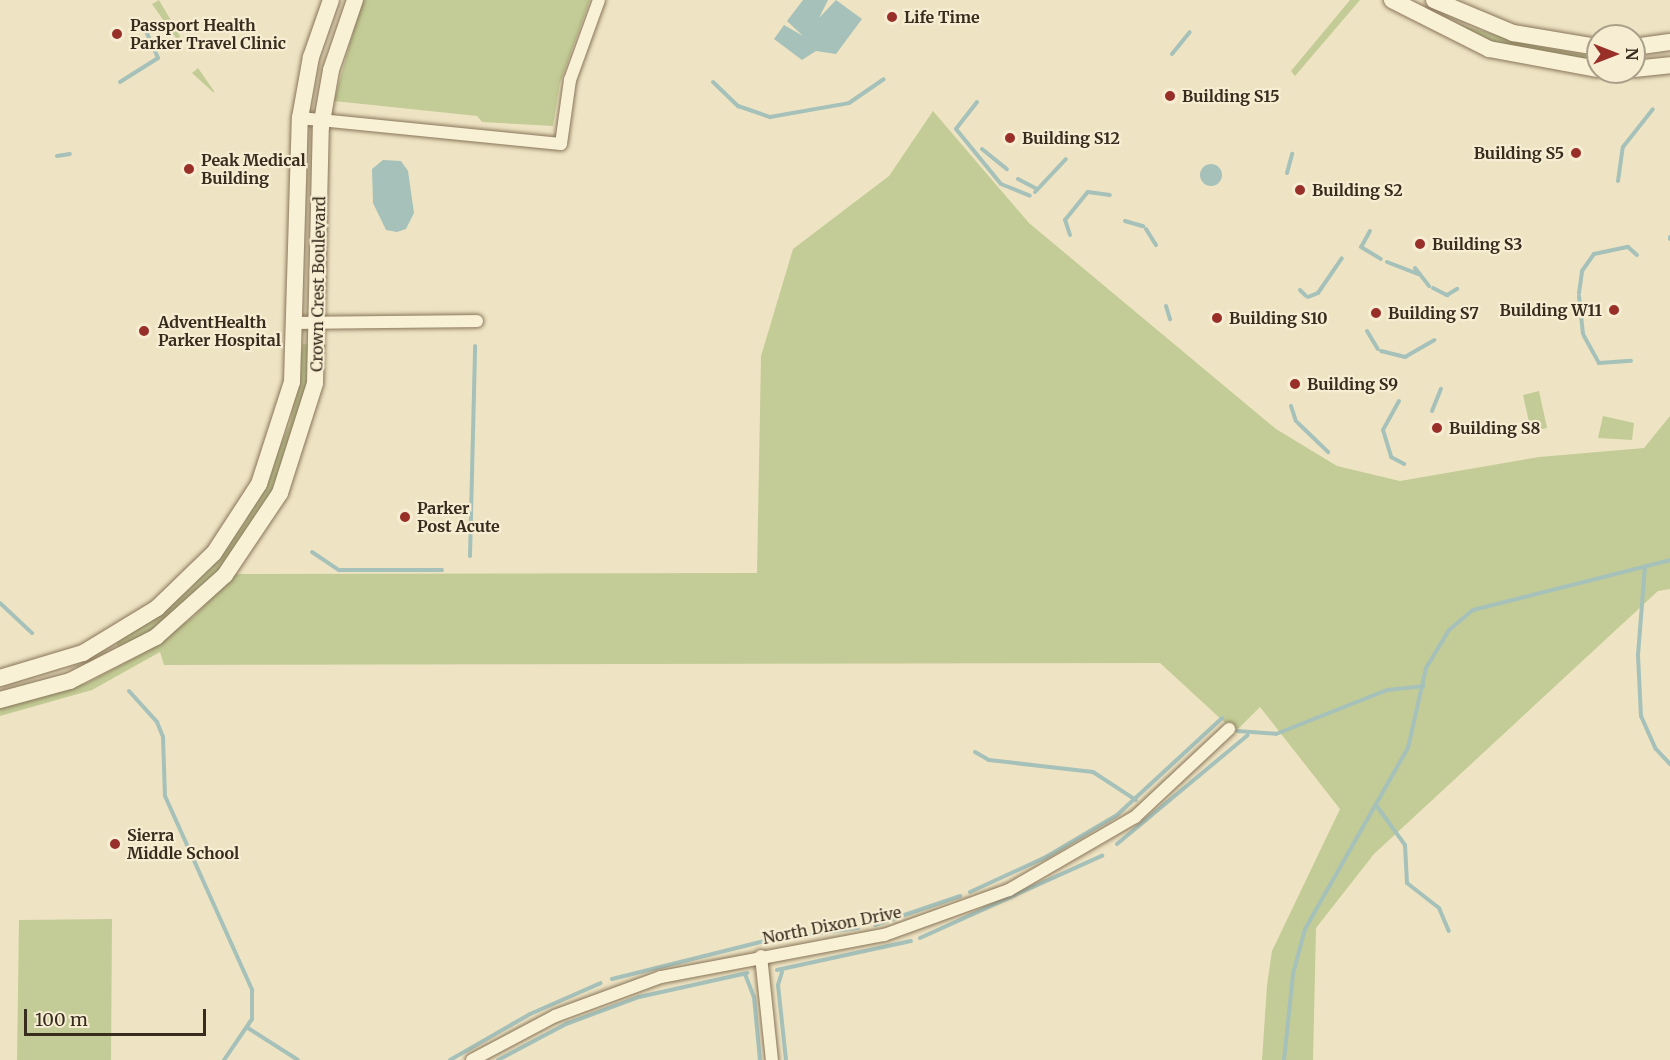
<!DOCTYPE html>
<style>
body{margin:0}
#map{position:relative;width:1670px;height:1060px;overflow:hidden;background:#eee4c3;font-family:Merriweather,serif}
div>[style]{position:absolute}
.green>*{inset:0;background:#c3cc96}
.water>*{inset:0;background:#a5c1ba}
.round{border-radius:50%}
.stream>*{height:4px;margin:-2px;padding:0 2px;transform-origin:2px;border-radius:2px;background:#a5c1ba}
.roads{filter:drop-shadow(0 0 2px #887559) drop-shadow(0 0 2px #887559)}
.minor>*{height:12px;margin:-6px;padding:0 6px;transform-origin:6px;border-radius:6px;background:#f9f1d6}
.secondary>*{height:16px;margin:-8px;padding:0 8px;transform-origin:8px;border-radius:8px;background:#f9f1d6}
.dots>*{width:16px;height:16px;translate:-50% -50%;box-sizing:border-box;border:3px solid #f6edd2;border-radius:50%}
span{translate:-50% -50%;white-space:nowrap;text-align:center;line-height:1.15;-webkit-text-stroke:4.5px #f6edd2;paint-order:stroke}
.poi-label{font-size:16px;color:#382c1e;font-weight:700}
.left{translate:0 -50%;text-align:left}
.right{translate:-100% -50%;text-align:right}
.street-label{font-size:16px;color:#382c1e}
.north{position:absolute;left:1586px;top:24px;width:60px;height:60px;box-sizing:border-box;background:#f6edd2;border:2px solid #aaa08a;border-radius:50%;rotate:90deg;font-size:16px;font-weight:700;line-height:24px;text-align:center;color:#382c1e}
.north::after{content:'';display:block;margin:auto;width:21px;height:27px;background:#982f29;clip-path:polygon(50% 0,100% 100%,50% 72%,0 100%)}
.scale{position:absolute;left:24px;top:1009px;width:182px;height:27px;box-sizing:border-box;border:3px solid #382c1e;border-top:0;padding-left:8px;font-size:18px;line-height:21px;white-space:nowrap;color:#382c1e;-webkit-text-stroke:4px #f6edd2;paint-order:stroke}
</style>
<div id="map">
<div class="green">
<div style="clip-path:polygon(159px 0,180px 36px,178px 41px,152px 4px)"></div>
<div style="clip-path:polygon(362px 0,590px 0,560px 83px,553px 126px,482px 122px,477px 116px,334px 101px)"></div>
<div style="clip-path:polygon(1350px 0,1360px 0,1295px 76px,1291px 71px)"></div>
<div style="clip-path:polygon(1440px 19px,1531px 45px,1598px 57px,1578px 59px,1488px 41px)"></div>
<div style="clip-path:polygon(198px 68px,214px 91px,214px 93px,192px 73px)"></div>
<div style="clip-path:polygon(933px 111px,1029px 223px,1276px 429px,1337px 466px,1400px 481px,1539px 457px,1644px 448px,1670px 416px,1670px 589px,1658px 591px,1374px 854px,1316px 928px,1313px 1060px,1262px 1060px,1267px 985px,1272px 951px,1340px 809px,1260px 707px,1235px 732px,1160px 663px,164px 665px,160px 652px,92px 690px,0 716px,0 708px,87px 683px,140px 655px,193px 617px,235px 574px,757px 573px,761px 356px,793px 249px,889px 176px)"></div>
<div style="clip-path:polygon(303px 344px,312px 345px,306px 391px,276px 485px,217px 573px,154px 629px,121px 650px,116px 643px,191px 588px,245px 523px,290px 424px)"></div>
<div style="clip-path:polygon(1539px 391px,1547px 428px,1531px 431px,1523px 395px)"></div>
<div style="clip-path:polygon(1603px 416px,1634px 423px,1632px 440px,1598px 438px)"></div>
<div style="clip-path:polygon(112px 919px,111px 1060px,17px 1060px,19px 920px)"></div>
</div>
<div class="water">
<div style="clip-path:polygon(803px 0,828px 0,819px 18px,836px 0,862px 19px,836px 54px,816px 51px,802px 60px,774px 39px,784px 25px,803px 36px,787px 21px)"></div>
<div style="clip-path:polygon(383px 160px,401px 161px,408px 171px,414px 213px,406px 229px,397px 232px,386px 230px,373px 203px,372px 169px)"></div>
<div class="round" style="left:1200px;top:164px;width:22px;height:22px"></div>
</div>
<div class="stream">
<div style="left:1172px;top:54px;width:28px;rotate:-51deg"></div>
<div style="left:120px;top:82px;width:45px;rotate:-32.3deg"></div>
<div style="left:158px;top:58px;width:36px;rotate:-114deg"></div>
<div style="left:713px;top:82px;width:35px;rotate:44deg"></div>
<div style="left:738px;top:106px;width:34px;rotate:19deg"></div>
<div style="left:770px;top:117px;width:80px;rotate:-10deg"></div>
<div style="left:849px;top:103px;width:42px;rotate:-34.4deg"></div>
<div style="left:977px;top:102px;width:34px;rotate:128deg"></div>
<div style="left:956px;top:129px;width:71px;rotate:50.7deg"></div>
<div style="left:1001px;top:184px;width:31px;rotate:22deg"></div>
<div style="left:982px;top:149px;width:32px;rotate:39deg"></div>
<div style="left:57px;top:156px;width:13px;rotate:-9deg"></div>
<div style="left:1287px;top:173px;width:20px;rotate:-75deg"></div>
<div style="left:1018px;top:179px;width:21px;rotate:28deg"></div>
<div style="left:1618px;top:181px;width:34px;rotate:-82deg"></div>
<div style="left:1623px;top:147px;width:48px;rotate:-51.7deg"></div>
<div style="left:1035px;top:192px;width:45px;rotate:-46.8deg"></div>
<div style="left:1125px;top:221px;width:19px;rotate:16deg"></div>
<div style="left:1146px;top:229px;width:19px;rotate:58deg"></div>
<div style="left:1370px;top:231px;width:18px;rotate:119deg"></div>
<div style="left:1361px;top:247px;width:23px;rotate:31deg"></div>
<div style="left:1070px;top:235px;width:16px;rotate:-108deg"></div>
<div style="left:1065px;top:220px;width:36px;rotate:-51deg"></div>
<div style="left:1088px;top:192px;width:22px;rotate:8deg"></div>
<div style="left:1670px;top:237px;width:2px;rotate:90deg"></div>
<div style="left:1387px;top:262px;width:33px;rotate:21deg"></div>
<div style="left:1415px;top:268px;width:23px;rotate:52deg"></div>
<div style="left:1433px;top:288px;width:16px;rotate:27deg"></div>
<div style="left:1447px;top:295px;width:12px;rotate:-31deg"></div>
<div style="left:1300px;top:290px;width:8px;rotate:45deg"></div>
<div style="left:1579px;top:293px;width:22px;rotate:-82deg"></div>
<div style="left:1582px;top:271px;width:21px;rotate:-55deg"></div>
<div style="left:1594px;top:254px;width:35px;rotate:-12deg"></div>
<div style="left:1628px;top:247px;width:12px;rotate:42deg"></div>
<div style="left:1579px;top:296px;width:38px;rotate:84deg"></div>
<div style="left:1308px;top:297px;width:11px;rotate:-22deg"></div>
<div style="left:1318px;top:293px;width:42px;rotate:-55.6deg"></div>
<div style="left:1166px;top:306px;width:14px;rotate:73deg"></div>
<div style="left:1367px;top:331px;width:21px;rotate:59deg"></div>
<div style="left:1584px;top:336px;width:31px;rotate:61deg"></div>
<div style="left:1599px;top:363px;width:32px;rotate:-4deg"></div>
<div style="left:1381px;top:351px;width:25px;rotate:14deg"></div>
<div style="left:1405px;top:357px;width:34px;rotate:-30deg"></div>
<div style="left:1399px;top:401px;width:33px;rotate:119deg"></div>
<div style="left:1383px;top:430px;width:28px;rotate:73deg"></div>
<div style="left:1391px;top:457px;width:15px;rotate:28deg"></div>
<div style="left:1291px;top:406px;width:16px;rotate:72deg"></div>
<div style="left:1432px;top:411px;width:24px;rotate:-68deg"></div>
<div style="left:1298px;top:423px;width:42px;rotate:44deg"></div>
<div style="left:312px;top:552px;width:32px;rotate:34deg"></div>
<div style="left:339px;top:570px;width:103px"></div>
<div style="left:470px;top:556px;width:210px;rotate:-88.6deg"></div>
<div style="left:1645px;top:566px;width:89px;rotate:94.5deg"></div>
<div style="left:1638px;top:655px;width:61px;rotate:87.2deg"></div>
<div style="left:1641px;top:716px;width:36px;rotate:66deg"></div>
<div style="left:1656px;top:749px;width:21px;rotate:47deg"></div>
<div style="left:0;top:603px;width:44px;rotate:43.2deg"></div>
<div style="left:129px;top:691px;width:42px;rotate:47.9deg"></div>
<div style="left:157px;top:722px;width:16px;rotate:68deg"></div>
<div style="left:163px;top:737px;width:59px;rotate:88.1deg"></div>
<div style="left:165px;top:796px;width:213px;rotate:65.8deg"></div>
<div style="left:252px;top:990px;width:29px;rotate:90deg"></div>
<div style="left:252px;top:1019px;width:50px;rotate:124.3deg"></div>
<div style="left:1237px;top:731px;width:39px;rotate:4deg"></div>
<div style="left:1276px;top:734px;width:119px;rotate:-21.6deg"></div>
<div style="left:1387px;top:690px;width:37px;rotate:-6deg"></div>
<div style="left:975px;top:752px;width:16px;rotate:30deg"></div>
<div style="left:989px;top:760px;width:105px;rotate:6.6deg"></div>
<div style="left:1093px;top:772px;width:51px;rotate:33.1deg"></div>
<div style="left:1376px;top:805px;width:49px;rotate:54.1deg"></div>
<div style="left:1405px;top:845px;width:38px;rotate:87deg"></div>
<div style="left:1407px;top:883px;width:41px;rotate:38deg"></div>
<div style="left:1439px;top:908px;width:25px;rotate:67deg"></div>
<div style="left:1117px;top:844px;width:170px;rotate:-39.8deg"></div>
<div style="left:970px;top:892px;width:84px;rotate:-24.7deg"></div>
<div style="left:1046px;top:857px;width:82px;rotate:-30.6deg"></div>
<div style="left:1117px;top:815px;width:143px;rotate:-42.7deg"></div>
<div style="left:875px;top:925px;width:90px;rotate:-18.8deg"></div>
<div style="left:783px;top:938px;width:76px;rotate:-7.6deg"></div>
<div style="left:920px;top:938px;width:200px;rotate:-24.3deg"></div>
<div style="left:777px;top:970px;width:137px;rotate:-12.2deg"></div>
<div style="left:782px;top:972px;width:14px;rotate:107deg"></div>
<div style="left:778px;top:985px;width:75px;rotate:83.9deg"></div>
<div style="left:745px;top:974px;width:25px;rotate:69deg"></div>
<div style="left:754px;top:997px;width:63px;rotate:84.6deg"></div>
<div style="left:612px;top:979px;width:162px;rotate:-14deg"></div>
<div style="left:248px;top:1028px;width:59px;rotate:32.6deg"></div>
<div style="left:450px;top:1060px;width:92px;rotate:-29.9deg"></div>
<div style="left:530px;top:1014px;width:77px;rotate:-23.6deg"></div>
<div style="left:498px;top:1060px;width:77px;rotate:-27.9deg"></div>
<div style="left:566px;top:1024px;width:78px;rotate:-20.3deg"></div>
<div style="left:639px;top:997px;width:111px;rotate:-12.5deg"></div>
<div style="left:1284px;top:1060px;width:86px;rotate:-84deg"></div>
<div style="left:1293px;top:974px;width:47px;rotate:-75.1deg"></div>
<div style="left:1305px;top:929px;width:208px;rotate:-60.4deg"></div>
<div style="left:1408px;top:748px;width:82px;rotate:-77.3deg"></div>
<div style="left:1426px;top:668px;width:44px;rotate:-58.8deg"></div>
<div style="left:1449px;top:630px;width:31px;rotate:-40deg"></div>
<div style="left:1473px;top:610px;width:203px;rotate:-14.2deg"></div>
</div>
<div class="roads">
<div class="minor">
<div style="left:300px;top:118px;width:262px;rotate:5.7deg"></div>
<div style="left:561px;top:144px;width:65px;rotate:-82deg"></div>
<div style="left:570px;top:80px;width:85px;rotate:-70.1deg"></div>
<div style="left:296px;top:323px;width:181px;rotate:-0.6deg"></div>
<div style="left:761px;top:956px;width:105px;rotate:84deg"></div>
<div style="left:472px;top:1060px;width:94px;rotate:-27.9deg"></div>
<div style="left:555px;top:1016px;width:113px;rotate:-20.2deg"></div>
<div style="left:661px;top:977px;width:227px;rotate:-10.7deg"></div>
<div style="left:884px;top:935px;width:133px;rotate:-19.8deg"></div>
<div style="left:1009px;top:890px;width:146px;rotate:-30.1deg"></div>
<div style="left:1135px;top:817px;width:129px;rotate:-43.1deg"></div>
</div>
<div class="secondary">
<div style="left:1392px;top:0;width:109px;rotate:26.8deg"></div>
<div style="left:1489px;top:49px;width:111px;rotate:10.4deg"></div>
<div style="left:1434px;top:0;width:86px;rotate:22.7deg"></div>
<div style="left:1513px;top:33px;width:86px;rotate:9.4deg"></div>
<div style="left:1634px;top:47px;width:36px;rotate:-8deg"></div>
<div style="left:1634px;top:69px;width:36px;rotate:-6deg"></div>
<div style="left:0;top:678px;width:87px;rotate:-16.8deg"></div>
<div style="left:83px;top:653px;width:87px;rotate:-31.3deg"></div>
<div style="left:157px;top:608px;width:79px;rotate:-44deg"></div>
<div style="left:214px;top:553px;width:82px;rotate:-56.9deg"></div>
<div style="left:259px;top:484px;width:107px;rotate:-72.1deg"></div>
<div style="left:292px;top:382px;width:264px;rotate:-88.3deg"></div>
<div style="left:300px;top:118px;width:62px;rotate:-79.8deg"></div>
<div style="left:311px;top:57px;width:60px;rotate:-70.7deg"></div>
<div style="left:0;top:700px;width:73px;rotate:-15.2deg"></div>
<div style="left:70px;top:681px;width:97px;rotate:-27.1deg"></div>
<div style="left:156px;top:637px;width:93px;rotate:-41.9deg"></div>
<div style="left:225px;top:575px;width:99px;rotate:-56.1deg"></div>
<div style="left:280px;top:493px;width:115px;rotate:-72.3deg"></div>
<div style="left:315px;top:383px;width:256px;rotate:-88.7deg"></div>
<div style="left:321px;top:127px;width:58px;rotate:-80deg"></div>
<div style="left:331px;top:70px;width:74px;rotate:-71.1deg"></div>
</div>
</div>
<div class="dots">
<div style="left:892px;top:17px;background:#982f29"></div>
<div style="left:117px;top:34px;background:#982f29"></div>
<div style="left:1170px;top:96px;background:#982f29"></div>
<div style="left:1010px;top:138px;background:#982f29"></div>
<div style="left:1576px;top:153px;background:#982f29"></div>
<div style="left:189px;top:169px;background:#982f29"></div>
<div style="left:1300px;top:190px;background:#982f29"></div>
<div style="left:1420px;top:244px;background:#982f29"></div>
<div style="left:1614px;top:310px;background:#982f29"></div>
<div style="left:1376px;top:313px;background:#982f29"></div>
<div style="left:1217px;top:318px;background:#982f29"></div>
<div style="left:144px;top:331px;background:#982f29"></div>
<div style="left:1295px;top:384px;background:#982f29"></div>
<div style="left:1437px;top:428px;background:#982f29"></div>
<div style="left:405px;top:517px;background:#982f29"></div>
<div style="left:115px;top:844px;background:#982f29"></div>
</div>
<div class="poi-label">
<span class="left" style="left:904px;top:17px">Life Time</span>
<span class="left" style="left:130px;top:34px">Passport Health<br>Parker Travel Clinic</span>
<span class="left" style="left:1182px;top:96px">Building S15</span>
<span class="left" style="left:1022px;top:138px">Building S12</span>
<span class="right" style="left:1564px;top:153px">Building S5</span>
<span class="left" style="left:201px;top:169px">Peak Medical<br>Building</span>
<span class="left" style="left:1312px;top:190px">Building S2</span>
<span class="left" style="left:1432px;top:244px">Building S3</span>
<span class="right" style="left:1602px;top:310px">Building W11</span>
<span class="left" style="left:1388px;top:313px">Building S7</span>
<span class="left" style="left:1229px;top:318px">Building S10</span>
<span class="left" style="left:158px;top:331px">AdventHealth<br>Parker Hospital</span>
<span class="left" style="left:1307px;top:384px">Building S9</span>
<span class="left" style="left:1449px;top:428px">Building S8</span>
<span class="left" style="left:417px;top:517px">Parker<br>Post Acute</span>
<span class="left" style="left:127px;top:844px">Sierra<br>Middle School</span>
</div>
<div class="street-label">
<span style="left:318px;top:284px;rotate:-89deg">Crown Crest Boulevard</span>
<span style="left:832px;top:925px;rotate:-11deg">North Dixon Drive</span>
</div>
<div class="north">N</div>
<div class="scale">100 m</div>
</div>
